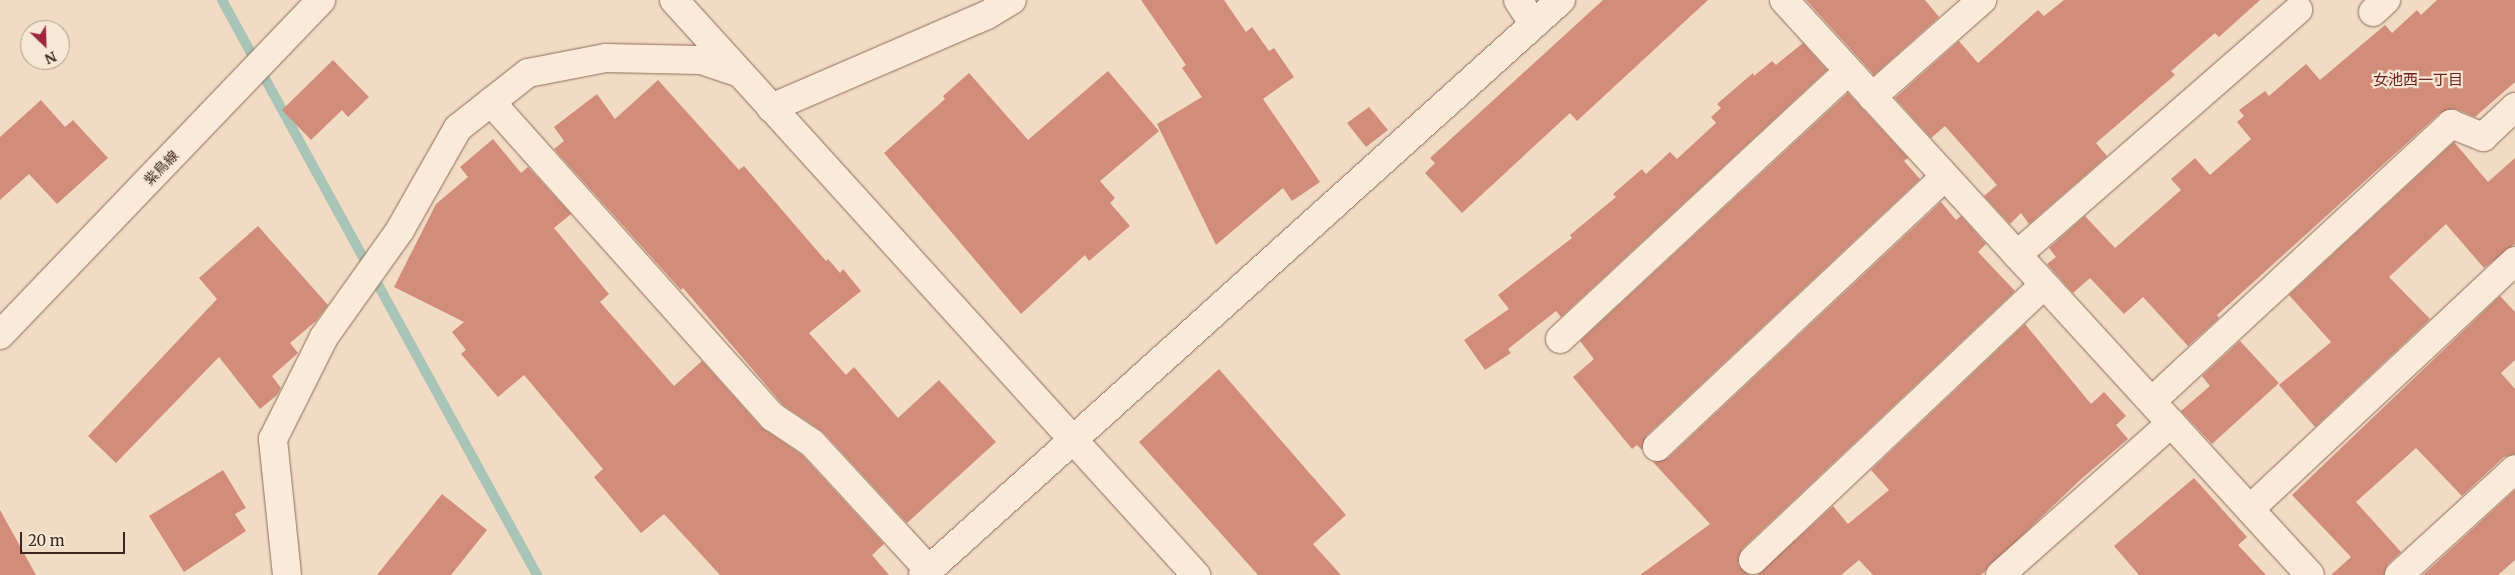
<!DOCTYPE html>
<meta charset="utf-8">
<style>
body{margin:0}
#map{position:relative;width:2515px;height:575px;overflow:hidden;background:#f1dbc5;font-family:Merriweather,"Noto Sans JP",serif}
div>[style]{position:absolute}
.stream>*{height:10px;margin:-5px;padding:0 5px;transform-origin:5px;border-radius:5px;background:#a7c4b6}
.building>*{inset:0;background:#d18d79}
.roads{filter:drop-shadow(0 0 1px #8d6b5a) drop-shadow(0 0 1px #8d6b5a)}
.minor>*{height:28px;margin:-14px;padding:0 14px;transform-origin:14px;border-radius:14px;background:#fbead9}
span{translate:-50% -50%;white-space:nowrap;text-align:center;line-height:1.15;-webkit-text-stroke:4.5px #f7e7d5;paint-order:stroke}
.street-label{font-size:14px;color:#3c271e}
.neighbourhood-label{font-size:15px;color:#6b1d1b}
.north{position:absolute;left:20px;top:20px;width:50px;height:50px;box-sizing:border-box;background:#f7e7d5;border:1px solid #ac9a8c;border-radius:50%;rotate:156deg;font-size:14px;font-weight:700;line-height:20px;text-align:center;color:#3c271e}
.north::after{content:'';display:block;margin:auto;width:18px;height:22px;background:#9f263d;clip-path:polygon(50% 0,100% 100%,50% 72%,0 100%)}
.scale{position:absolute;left:20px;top:532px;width:105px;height:22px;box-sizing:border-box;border:2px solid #3c271e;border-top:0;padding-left:6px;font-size:15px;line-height:18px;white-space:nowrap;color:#3c271e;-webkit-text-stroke:4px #f7e7d5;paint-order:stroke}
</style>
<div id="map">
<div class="stream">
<div style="left:222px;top:0;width:656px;rotate:61.28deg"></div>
</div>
<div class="building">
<div style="clip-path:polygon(1141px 0,1224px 0,1246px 32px,1252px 27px,1269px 51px,1274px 48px,1294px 77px,1263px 99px,1320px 182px,1292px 201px,1283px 188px,1216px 245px,1157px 124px,1202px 97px,1182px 68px,1186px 65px)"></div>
<div style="clip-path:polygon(1603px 0,1708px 0,1577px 121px,1570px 113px,1462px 213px,1425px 173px,1435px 163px,1430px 158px)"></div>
<div style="clip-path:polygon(1806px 0,1925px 0,1939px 17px,1874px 75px)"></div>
<div style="clip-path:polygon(2064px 0,2260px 0,2219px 37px,2215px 33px,2171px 71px,2175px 75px,2096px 143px,2107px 156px,2029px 224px,2021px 213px,2010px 224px,1984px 196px,1997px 185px,1945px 126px,1931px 138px,1895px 98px,1959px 41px,1978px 63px,2038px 10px,2044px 16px)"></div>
<div style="clip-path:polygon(2437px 0,2515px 0,2515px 82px,2475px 117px,2456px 109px,2440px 113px,2217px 315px,2219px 318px,2188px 346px,2143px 297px,2124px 314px,2090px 278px,2073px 293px,2047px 264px,2056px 257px,2049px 248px,2085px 216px,2115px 248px,2181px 190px,2171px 179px,2195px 158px,2210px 175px,2251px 139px,2237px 122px,2244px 116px,2239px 110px,2265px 91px,2269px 96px,2306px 64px,2320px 80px,2385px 25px,2392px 33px,2417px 10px,2421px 15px)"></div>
<div style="clip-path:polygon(1803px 43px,1827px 70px,1561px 317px,1556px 311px,1508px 349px,1511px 353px,1485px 370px,1464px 340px,1509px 309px,1498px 295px,1572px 238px,1570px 235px,1616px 197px,1613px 194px,1642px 169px,1646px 174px,1670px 152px,1677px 159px,1716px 123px,1711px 117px,1721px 108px,1717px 104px,1753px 73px,1754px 76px,1772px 61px,1776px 65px)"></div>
<div style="clip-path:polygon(333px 60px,369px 97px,348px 117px,342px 110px,311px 140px,282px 110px)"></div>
<div style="clip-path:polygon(1108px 71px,1159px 131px,1100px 181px,1115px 198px,1110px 203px,1130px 226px,1089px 261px,1085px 255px,1021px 314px,884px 153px,945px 99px,943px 96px,969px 73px,1028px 140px)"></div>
<div style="clip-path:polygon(658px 80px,739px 170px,744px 166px,826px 261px,828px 259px,840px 273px,843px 269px,861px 291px,809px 333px,846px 375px,854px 367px,898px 418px,939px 380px,996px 442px,907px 523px,823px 432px,783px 405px,683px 288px,681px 290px,554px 149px,564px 141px,554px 127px,597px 94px,615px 119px)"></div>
<div style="clip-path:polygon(1848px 93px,1908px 158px,1904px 161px,1920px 179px,1646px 436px,1642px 450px,1637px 445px,1632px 449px,1573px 377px,1594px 359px,1580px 341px)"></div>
<div style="clip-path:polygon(41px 100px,65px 127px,73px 120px,108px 158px,57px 204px,29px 174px,0 200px,0 137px)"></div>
<div style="clip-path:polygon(1369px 107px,1388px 130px,1366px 147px,1347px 123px)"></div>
<div style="clip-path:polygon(493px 139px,521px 173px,528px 167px,571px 214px,554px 228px,609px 294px,600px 302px,674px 386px,702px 361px,761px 427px,802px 455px,884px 544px,872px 555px,889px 575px,720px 575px,664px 514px,641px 533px,594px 477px,603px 469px,524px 375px,498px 397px,461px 354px,466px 350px,452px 332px,464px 322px,394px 287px,436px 204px,468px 177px,460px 167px)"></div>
<div style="clip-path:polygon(2454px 142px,2488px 182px,2515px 158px,2515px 244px,2484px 268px,2446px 224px,2389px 277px,2430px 319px,2315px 427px,2279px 385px,2331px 342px,2289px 295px)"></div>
<div style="clip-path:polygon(1941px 202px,1956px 220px,1961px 216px,1986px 244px,1978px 252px,2015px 291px,1742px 549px,1738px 564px,1749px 575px,1640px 575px,1710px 524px,1653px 462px,1668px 458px)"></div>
<div style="clip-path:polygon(258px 226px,328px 305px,316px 321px,290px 343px,298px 353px,272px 376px,281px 388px,277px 395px,260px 409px,219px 357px,116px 463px,88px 436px,217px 299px,199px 278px)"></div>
<div style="clip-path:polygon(2500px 296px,2515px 312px,2515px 360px,2501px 373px,2515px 389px,2515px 454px,2504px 457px,2462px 496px,2416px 448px,2356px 502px,2401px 552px,2388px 564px,2384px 575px,2331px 575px,2351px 557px,2292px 495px)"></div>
<div style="clip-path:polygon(2025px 324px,2091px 404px,2104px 392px,2126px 416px,2116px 425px,2128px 439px,2080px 480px,1981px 575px,1873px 575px,1859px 560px,1841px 575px,1757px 575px,1833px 506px,1848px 524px,1889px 490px,1871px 470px)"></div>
<div style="clip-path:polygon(2240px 341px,2279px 383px,2212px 444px,2181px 411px,2210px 386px,2202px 376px)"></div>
<div style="clip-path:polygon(1219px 369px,1346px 515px,1313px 544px,1341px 575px,1258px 575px,1139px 442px)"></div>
<div style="clip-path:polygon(223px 470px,246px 508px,235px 514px,246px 531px,184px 572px,149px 516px)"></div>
<div style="clip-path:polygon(2194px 478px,2247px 537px,2238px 545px,2266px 575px,2139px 575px,2114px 546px)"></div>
<div style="clip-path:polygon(2515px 490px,2515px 560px,2498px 575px,2423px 575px)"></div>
<div style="clip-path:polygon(442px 494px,487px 530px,451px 575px,377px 575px)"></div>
<div style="clip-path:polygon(0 510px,36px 575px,0 575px)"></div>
</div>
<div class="roads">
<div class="minor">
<div style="left:674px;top:0;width:777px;rotate:47.77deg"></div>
<div style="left:1518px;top:0;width:27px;rotate:57deg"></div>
<div style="left:1784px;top:0;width:779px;rotate:47.55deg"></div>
<div style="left:2373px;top:12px;width:18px;rotate:-43deg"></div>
<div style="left:1872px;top:97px;width:147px;rotate:-41.4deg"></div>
<div style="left:491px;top:102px;width:423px;rotate:48.2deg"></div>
<div style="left:773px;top:417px;width:47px;rotate:33.7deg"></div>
<div style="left:812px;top:443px;width:173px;rotate:47.3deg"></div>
<div style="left:771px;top:108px;width:235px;rotate:-23.3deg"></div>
<div style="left:987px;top:15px;width:29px;rotate:-31deg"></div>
<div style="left:2017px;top:255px;width:373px;rotate:-41.1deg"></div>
<div style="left:0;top:335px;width:464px;rotate:-46.2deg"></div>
<div style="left:1560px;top:339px;width:393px;rotate:-42.9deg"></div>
<div style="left:2152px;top:401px;width:408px;rotate:-42.8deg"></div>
<div style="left:2451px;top:124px;width:35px;rotate:22deg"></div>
<div style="left:2483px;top:137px;width:44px;rotate:-43.2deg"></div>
<div style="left:1657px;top:447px;width:395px;rotate:-43.2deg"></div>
<div style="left:2250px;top:509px;width:363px;rotate:-43.1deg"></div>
<div style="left:1753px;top:560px;width:400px;rotate:-43.4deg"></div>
<div style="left:287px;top:575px;width:137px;rotate:-95.9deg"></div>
<div style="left:273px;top:439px;width:114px;rotate:-63.4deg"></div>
<div style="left:324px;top:337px;width:131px;rotate:-54.6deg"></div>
<div style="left:400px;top:230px;width:117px;rotate:-60.4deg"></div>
<div style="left:458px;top:128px;width:89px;rotate:-38.2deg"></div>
<div style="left:528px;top:73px;width:79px;rotate:-10.9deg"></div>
<div style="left:606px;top:58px;width:95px;rotate:1.2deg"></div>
<div style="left:701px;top:60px;width:41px;rotate:18.4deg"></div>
<div style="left:923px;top:575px;width:859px;rotate:-42.03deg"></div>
<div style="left:2000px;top:575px;width:229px;rotate:-41.6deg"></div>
<div style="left:2399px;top:575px;width:157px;rotate:-42.4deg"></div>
</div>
</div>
<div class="street-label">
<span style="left:161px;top:168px;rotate:-46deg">紫鳥線</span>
</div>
<div class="neighbourhood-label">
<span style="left:2418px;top:80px">女池西一丁目</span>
</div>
<div class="north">N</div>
<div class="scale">20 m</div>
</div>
